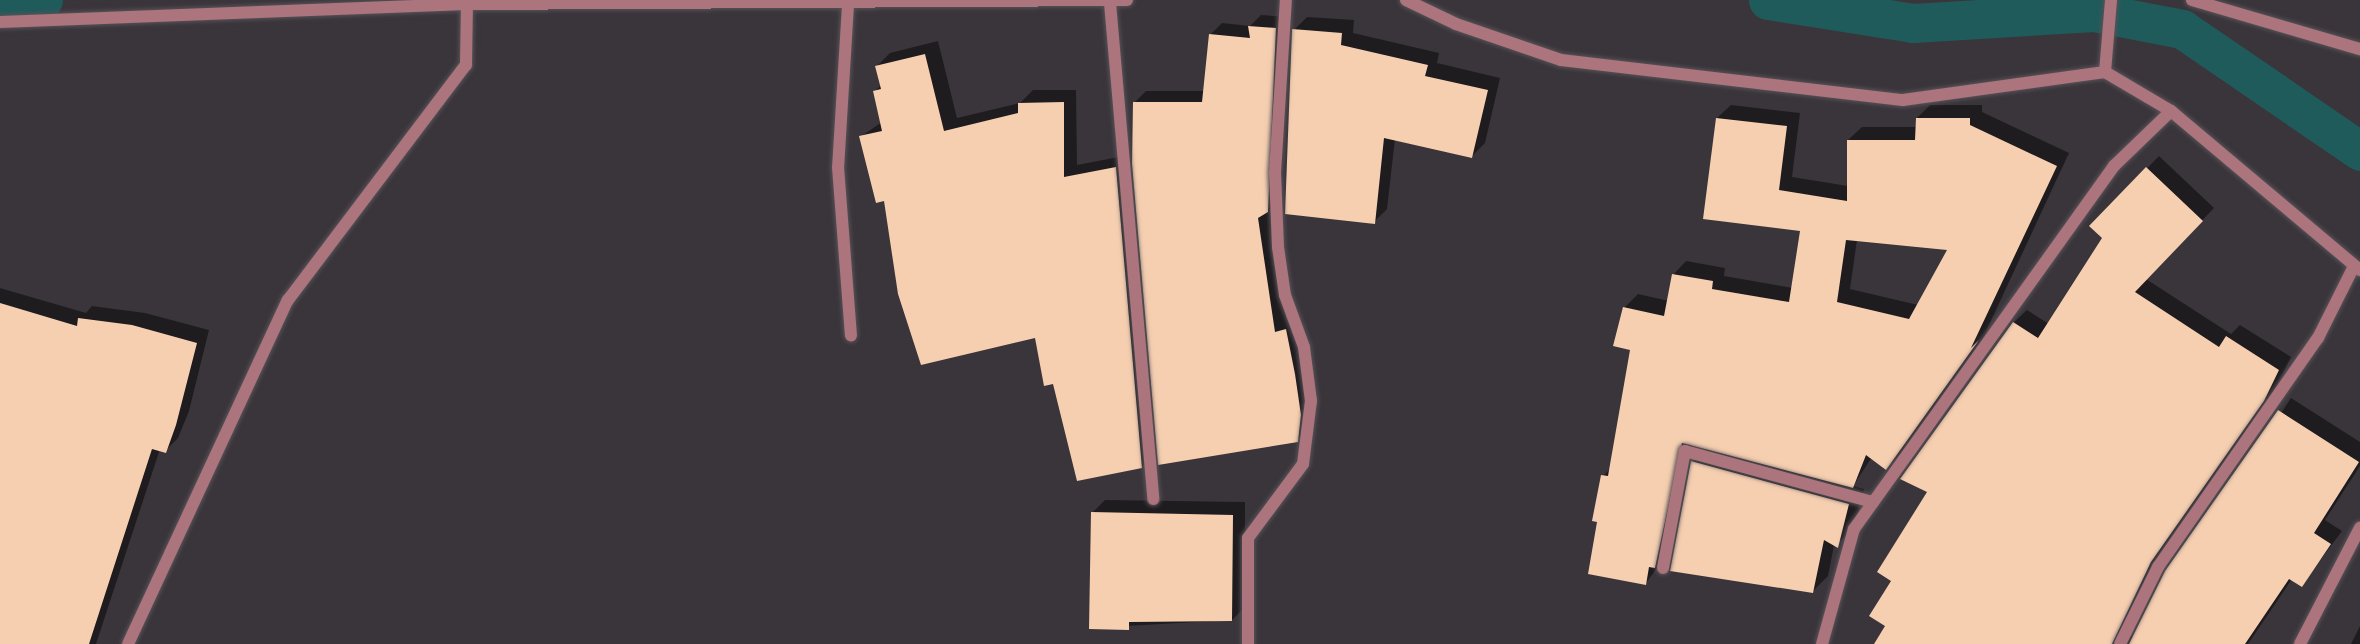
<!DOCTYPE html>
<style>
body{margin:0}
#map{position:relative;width:2360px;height:644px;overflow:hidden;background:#3a353a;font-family:"Nunito Sans",sans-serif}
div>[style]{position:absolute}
.shadow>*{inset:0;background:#0007}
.canal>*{height:39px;margin:-19.5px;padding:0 19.5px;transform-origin:19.5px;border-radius:19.5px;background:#205b5b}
.building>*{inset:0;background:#f6cfb1}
.roads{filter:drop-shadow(0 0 2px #575257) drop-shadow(0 0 2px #575257)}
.minor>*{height:12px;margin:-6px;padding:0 6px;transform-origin:6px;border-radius:6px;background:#ac747c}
span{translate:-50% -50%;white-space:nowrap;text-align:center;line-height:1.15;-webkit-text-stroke:6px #2f2b30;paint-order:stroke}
</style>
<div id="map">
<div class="shadow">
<div style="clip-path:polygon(1261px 15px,1287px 17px,1280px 199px,1270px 208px,1287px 321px,1298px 318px,1309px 428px,1297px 440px,1134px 103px,1146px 91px,1204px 91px,1210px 35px,1222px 23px,1250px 26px)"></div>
<div style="clip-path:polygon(1307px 17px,1354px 20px,1353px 33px,1439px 53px,1437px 63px,1500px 78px,1485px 143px,1472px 156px,1395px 139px,1387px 209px,1374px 222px,1294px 30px)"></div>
<div style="clip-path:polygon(938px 41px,957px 118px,1020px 103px,1033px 90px,1076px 90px,1077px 165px,1129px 155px,1155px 453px,1141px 467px,1054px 383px,1036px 336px,885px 199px,860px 137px,882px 122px,874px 92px,881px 85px,877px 66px,890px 53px)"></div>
<div style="clip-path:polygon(evenodd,1731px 105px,1800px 113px,1792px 177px,1848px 186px,1848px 140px,1862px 127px,1917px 127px,1917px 118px,1930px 105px,1982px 105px,1982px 112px,2069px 153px,1982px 340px,1900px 454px,1886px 468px,1872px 457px,1853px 486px,1864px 489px,1853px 531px,1834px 545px,1828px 576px,1812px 592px,1672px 570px,1693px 462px,1707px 448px,1692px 444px,1668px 553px,1646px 583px,1599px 521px,1603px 476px,1611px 468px,1631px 349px,1624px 308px,1638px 294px,1669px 301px,1673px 275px,1686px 261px,1725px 268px,1724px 276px,1793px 288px,1802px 229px,1717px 118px,1731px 105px,1857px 240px,1950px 249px,1918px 305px,1850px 289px,1857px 240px)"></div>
<div style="clip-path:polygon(2159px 156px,2214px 208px,2146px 279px,2231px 334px,2240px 325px,2291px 357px,2276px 387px,2163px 549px,2125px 627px,2126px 637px,2135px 636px,2291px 398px,2360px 442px,2360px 466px,2325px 520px,2342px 531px,2302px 585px,2292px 579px,2248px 644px,1875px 644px,1887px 625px,1893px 581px,1930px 492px,1902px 478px,2014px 322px,2027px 310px,2049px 324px,2104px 238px,2091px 226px)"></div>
<div style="clip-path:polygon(0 288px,86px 313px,92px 306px,145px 313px,209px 330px,189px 411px,178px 438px,165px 451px,160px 449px,96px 644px,0 644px)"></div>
<div style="clip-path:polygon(1105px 500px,1245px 502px,1245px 607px,1232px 620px,1091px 628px,1092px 513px)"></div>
<div style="clip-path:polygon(2360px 626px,2360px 644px,2351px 644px)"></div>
</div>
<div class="canal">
<div style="left:1768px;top:0;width:147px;rotate:9deg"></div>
<div style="left:1913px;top:23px;width:181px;rotate:-3.5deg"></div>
<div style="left:2094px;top:12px;width:90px;rotate:10.9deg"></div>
<div style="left:2182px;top:29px;width:216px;rotate:34.4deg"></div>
<div style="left:0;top:2px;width:43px;rotate:-2.7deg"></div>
</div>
<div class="building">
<div style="clip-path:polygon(1248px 26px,1276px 28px,1268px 212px,1258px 218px,1275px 332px,1286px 329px,1295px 374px,1301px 415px,1298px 442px,1158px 465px,1132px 164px,1133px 102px,1202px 102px,1209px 34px,1250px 38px)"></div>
<div style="clip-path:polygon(1292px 29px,1342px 33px,1341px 45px,1428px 65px,1425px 76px,1488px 90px,1472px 158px,1384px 138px,1375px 224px,1285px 214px)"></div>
<div style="clip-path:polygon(925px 54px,944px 131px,1018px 113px,1018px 103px,1064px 102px,1064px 177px,1116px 167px,1142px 468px,1077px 481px,1053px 384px,1044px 386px,1035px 338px,921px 365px,898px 294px,884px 201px,876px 203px,859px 136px,882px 131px,873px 91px,881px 89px,875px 66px)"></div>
<div style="clip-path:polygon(evenodd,1716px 118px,1787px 126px,1779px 190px,1847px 201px,1847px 140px,1915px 140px,1916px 118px,1970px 118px,1970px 125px,2057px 166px,1971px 348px,1979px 340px,1886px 470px,1866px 455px,1853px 488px,1682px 443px,1655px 568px,1649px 567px,1646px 585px,1588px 574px,1597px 522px,1592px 521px,1601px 475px,1608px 476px,1630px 350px,1613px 346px,1623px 307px,1664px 316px,1672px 274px,1713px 281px,1712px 289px,1789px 302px,1800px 231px,1703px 219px,1716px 118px,1846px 240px,1947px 250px,1909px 319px,1837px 302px,1846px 240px)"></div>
<div style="clip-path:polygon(2146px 167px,2203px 221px,2135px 292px,2219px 347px,2226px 336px,2279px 370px,2264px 401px,2151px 562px,2112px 644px,1874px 644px,1885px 626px,1869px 616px,1891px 581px,1877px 572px,1927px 492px,1900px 479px,2013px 322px,2038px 338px,2102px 238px,2089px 226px)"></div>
<div style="clip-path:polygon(0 303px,77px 326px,78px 318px,132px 325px,197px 343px,176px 425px,166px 453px,152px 449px,89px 644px,0 644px)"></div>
<div style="clip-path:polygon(2278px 410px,2359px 462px,2314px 533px,2331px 544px,2302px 587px,2289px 579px,2245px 644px,2129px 644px,2165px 571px)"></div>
<div style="clip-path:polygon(1691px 461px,1849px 504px,1838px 548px,1824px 540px,1813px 593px,1670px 571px)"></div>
<div style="clip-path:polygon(1091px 512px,1233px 515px,1232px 621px,1129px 622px,1129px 630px,1089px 629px)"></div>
</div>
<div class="roads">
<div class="minor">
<div style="left:1406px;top:0;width:55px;rotate:25.6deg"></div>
<div style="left:1456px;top:24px;width:111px;rotate:18.9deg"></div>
<div style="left:1561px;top:60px;width:344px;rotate:6.7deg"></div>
<div style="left:1903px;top:100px;width:204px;rotate:-7.9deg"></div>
<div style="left:2105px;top:72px;width:77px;rotate:30.6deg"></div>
<div style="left:2171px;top:111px;width:247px;rotate:40.1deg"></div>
<div style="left:2192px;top:0;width:175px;rotate:16.3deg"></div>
<div style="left:1110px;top:3px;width:498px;rotate:85deg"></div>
<div style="left:848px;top:5px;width:162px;rotate:93.5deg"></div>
<div style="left:838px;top:167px;width:169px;rotate:85.6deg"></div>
<div style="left:0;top:22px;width:467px;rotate:-2.2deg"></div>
<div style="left:467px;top:4px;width:660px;rotate:-0.35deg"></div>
<div style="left:2105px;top:72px;width:72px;rotate:-85.2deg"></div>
<div style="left:1663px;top:568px;width:119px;rotate:-79.4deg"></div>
<div style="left:1685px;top:451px;width:195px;rotate:15.2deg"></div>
<div style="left:128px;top:644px;width:379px;rotate:-65.1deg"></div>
<div style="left:288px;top:300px;width:295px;rotate:-52.9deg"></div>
<div style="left:466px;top:65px;width:65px;rotate:-89.1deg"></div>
<div style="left:1248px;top:644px;width:106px;rotate:-90deg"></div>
<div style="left:1248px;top:538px;width:92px;rotate:-53.4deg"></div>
<div style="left:1303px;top:464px;width:64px;rotate:-82.8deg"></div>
<div style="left:1311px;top:401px;width:54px;rotate:-97.4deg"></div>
<div style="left:1304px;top:347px;width:55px;rotate:-110.1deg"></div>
<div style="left:1285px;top:295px;width:49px;rotate:-98.3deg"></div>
<div style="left:1278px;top:247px;width:74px;rotate:-92.3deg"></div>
<div style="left:1275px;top:173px;width:173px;rotate:-86.4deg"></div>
<div style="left:1822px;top:644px;width:119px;rotate:-74.5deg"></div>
<div style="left:1854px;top:529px;width:447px;rotate:-54.4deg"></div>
<div style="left:2114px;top:166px;width:79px;rotate:-44deg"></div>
<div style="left:2120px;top:644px;width:86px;rotate:-63.7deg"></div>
<div style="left:2158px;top:567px;width:279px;rotate:-55.1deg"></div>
<div style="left:2318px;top:338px;width:80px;rotate:-63.4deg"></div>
<div style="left:2300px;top:644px;width:131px;rotate:-62.7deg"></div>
</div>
</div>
</div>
